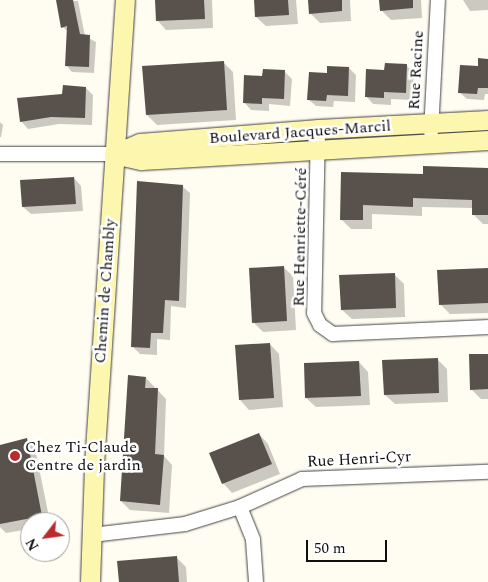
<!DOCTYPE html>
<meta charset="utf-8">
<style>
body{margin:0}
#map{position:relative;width:488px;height:582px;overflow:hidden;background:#fffcf2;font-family:Spectral,serif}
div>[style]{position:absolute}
.shadow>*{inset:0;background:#0003}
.building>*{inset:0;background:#58514c}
.roads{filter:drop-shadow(0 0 1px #424242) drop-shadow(0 0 1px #424242)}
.street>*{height:14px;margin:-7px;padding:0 7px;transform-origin:7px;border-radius:7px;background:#fff}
.secondary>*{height:19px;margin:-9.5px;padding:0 9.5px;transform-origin:9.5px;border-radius:9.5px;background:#fcf6af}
.dots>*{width:14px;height:14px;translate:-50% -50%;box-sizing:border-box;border:2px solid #fff;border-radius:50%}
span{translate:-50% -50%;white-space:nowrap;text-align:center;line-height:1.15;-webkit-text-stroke:5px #fff;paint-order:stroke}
.street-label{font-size:16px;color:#0f0f0f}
.poi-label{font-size:16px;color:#0f0f0f}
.left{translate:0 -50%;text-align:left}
.north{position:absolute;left:20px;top:512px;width:50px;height:50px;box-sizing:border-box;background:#fff;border:1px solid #9f9f9f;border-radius:50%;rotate:240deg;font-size:14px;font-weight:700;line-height:20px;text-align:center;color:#0f0f0f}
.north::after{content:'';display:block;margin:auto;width:18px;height:22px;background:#bc2a2d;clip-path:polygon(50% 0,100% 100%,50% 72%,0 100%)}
.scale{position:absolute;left:306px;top:540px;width:81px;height:22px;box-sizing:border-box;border:2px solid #0f0f0f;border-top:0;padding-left:6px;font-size:15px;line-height:18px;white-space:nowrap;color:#0f0f0f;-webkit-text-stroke:4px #fff;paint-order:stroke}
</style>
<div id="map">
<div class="shadow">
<div style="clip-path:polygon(57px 0,78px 1px,85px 36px,96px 42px,94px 73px,72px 72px,66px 65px,68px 32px,63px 27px)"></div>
<div style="clip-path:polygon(157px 0,212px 0,213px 28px,166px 30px,157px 20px)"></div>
<div style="clip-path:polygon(255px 0,296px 0,298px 24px,266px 26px,256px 17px)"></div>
<div style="clip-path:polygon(309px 0,350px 0,351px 21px,320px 23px,310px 13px)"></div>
<div style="clip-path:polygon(380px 0,421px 0,422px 18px,391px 20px,381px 10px)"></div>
<div style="clip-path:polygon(463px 0,488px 0,488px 10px,470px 11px)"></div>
<div style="clip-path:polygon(488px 60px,488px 94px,485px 94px,484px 100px,467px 99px,459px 92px)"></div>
<div style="clip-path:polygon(223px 62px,233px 72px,236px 120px,157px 125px,147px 115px)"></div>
<div style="clip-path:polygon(406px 65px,414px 73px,412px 100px,391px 99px,391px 105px,373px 104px,366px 96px,385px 71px)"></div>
<div style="clip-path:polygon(349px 68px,356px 75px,355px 102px,334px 101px,333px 107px,316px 106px,308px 99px,328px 74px)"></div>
<div style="clip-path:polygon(284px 71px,292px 79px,290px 106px,269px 104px,269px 111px,251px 110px,244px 102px,264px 77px)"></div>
<div style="clip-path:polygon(86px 88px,93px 95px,92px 125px,59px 124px,28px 129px,21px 121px,64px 95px)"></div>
<div style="clip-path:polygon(0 122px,3px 125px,1px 137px,0 137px)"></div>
<div style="clip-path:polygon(488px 169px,488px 224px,483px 224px,473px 214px,473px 208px,422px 207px,422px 216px,372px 214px,372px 229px,351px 229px,341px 219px,343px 173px,424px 176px)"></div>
<div style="clip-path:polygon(74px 178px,81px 186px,83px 211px,31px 214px,23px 207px)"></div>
<div style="clip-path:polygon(182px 186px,190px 193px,186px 308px,171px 306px,170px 340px,157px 339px,157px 355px,140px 354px,132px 346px)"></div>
<div style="clip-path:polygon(283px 267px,293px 276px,296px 330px,263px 332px,254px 323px)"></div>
<div style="clip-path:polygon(488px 269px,488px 313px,450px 314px,440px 304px)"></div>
<div style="clip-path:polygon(394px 274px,404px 284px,405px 317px,352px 319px,342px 310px)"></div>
<div style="clip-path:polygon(270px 344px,279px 354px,283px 407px,249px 410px,240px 400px)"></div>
<div style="clip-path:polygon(488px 355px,488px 399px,481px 399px,471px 389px)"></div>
<div style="clip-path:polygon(437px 359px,447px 369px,448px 402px,395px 404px,385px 395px)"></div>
<div style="clip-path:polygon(359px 362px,368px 372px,370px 405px,316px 407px,306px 398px)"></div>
<div style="clip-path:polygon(146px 378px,166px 399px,164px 456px,172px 465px,169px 513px,130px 510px,121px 501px)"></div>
<div style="clip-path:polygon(259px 434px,268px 444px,280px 474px,232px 493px,223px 483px)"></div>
<div style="clip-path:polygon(26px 440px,35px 448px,50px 522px,30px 522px,30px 529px,6px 533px,0 527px,0 446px)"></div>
<div style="clip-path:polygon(176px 557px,186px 567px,187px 582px,120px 582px)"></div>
</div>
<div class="building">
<div style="clip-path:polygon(56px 0,73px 0,80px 34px,90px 35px,89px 67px,65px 66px,67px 26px,61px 28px)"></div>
<div style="clip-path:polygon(155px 0,204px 0,205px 19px,156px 21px)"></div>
<div style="clip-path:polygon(254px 0,288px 0,289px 15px,255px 17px)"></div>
<div style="clip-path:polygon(308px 0,342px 0,342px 11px,309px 14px)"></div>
<div style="clip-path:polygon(379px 0,413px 0,413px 8px,380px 11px)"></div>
<div style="clip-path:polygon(478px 58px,488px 59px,488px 88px,478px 88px,477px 94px,458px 93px,460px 65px,478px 66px)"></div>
<div style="clip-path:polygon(224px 61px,227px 110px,146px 115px,142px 66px)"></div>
<div style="clip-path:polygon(385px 63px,407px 64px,406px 93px,384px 92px,384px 98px,365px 97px,366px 69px,384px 70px)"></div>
<div style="clip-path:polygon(327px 66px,349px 67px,348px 96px,327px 95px,326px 101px,307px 100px,309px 72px,327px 73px)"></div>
<div style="clip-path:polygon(263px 69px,285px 70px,284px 99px,262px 98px,262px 104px,243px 103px,244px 75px,262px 76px)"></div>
<div style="clip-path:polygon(63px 85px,86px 87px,85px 118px,51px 117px,20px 122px,17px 98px,62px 94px)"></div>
<div style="clip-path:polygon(423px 166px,488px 168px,488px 215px,472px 215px,472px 200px,413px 198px,413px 207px,363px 205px,363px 220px,340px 220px,341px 172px,423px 174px)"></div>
<div style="clip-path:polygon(74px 177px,76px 204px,22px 207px,20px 180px)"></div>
<div style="clip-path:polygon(137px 181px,183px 185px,179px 301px,165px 300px,163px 333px,151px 333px,150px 348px,131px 347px)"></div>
<div style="clip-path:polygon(284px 266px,287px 321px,252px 323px,249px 268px)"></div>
<div style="clip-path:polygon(488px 268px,488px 303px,439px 305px,437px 270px)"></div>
<div style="clip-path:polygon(395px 273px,396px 308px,341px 310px,339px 275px)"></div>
<div style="clip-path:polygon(270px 343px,274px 398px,239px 400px,235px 345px)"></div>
<div style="clip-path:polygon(469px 354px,488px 354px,488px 389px,470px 390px)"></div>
<div style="clip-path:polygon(438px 358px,439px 393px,384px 395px,382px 360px)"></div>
<div style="clip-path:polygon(359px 361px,361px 396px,305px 398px,304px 363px)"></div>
<div style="clip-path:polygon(128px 375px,146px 377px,145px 388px,158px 388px,155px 454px,164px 455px,160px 505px,120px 501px)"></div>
<div style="clip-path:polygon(259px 433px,272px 464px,222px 484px,209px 453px)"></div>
<div style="clip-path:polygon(27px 438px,42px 516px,0 524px,0 445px)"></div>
<div style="clip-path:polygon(177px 556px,179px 582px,119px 582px,117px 561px)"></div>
</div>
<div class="roads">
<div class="street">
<div style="left:318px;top:129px;width:184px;rotate:91.2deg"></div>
<div style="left:314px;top:313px;width:13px;rotate:63deg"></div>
<div style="left:320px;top:325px;width:16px;rotate:35deg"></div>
<div style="left:333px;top:334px;width:155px;rotate:-2.6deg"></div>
<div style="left:431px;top:132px;width:132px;rotate:-87deg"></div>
<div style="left:0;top:154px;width:114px"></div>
<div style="left:240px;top:507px;width:35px;rotate:68deg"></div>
<div style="left:253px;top:540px;width:42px;rotate:85.9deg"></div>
<div style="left:92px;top:535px;width:94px;rotate:-6.7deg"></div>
<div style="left:185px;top:524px;width:58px;rotate:-17.2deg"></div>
<div style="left:240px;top:507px;width:68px;rotate:-24.3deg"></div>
<div style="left:302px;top:479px;width:186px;rotate:-2.2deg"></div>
</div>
<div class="secondary">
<div style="left:114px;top:154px;width:28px;rotate:-23deg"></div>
<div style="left:140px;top:143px;width:179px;rotate:-4.5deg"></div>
<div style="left:318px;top:129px;width:170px;rotate:-3deg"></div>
<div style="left:114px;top:154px;width:28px;rotate:13deg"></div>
<div style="left:141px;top:160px;width:348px;rotate:-3.3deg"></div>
<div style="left:90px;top:582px;width:117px;rotate:-88deg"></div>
<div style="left:94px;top:465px;width:466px;rotate:-86.2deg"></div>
</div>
</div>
<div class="dots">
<div style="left:15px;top:456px;background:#bc2a2d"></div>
</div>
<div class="street-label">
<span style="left:416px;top:70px;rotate:-87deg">Rue Racine</span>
<span style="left:300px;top:132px;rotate:-4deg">Boulevard Jacques-Marcil</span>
<span style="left:300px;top:237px;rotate:-89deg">Rue Henriette-Céré</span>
<span style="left:105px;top:291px;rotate:-86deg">Chemin de Chambly</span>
<span style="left:359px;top:459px;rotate:-3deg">Rue Henri-Cyr</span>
</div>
<div class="poi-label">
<span class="left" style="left:25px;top:456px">Chez Ti-Claude<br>Centre de jardin</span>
</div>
<div class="north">N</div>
<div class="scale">50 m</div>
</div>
